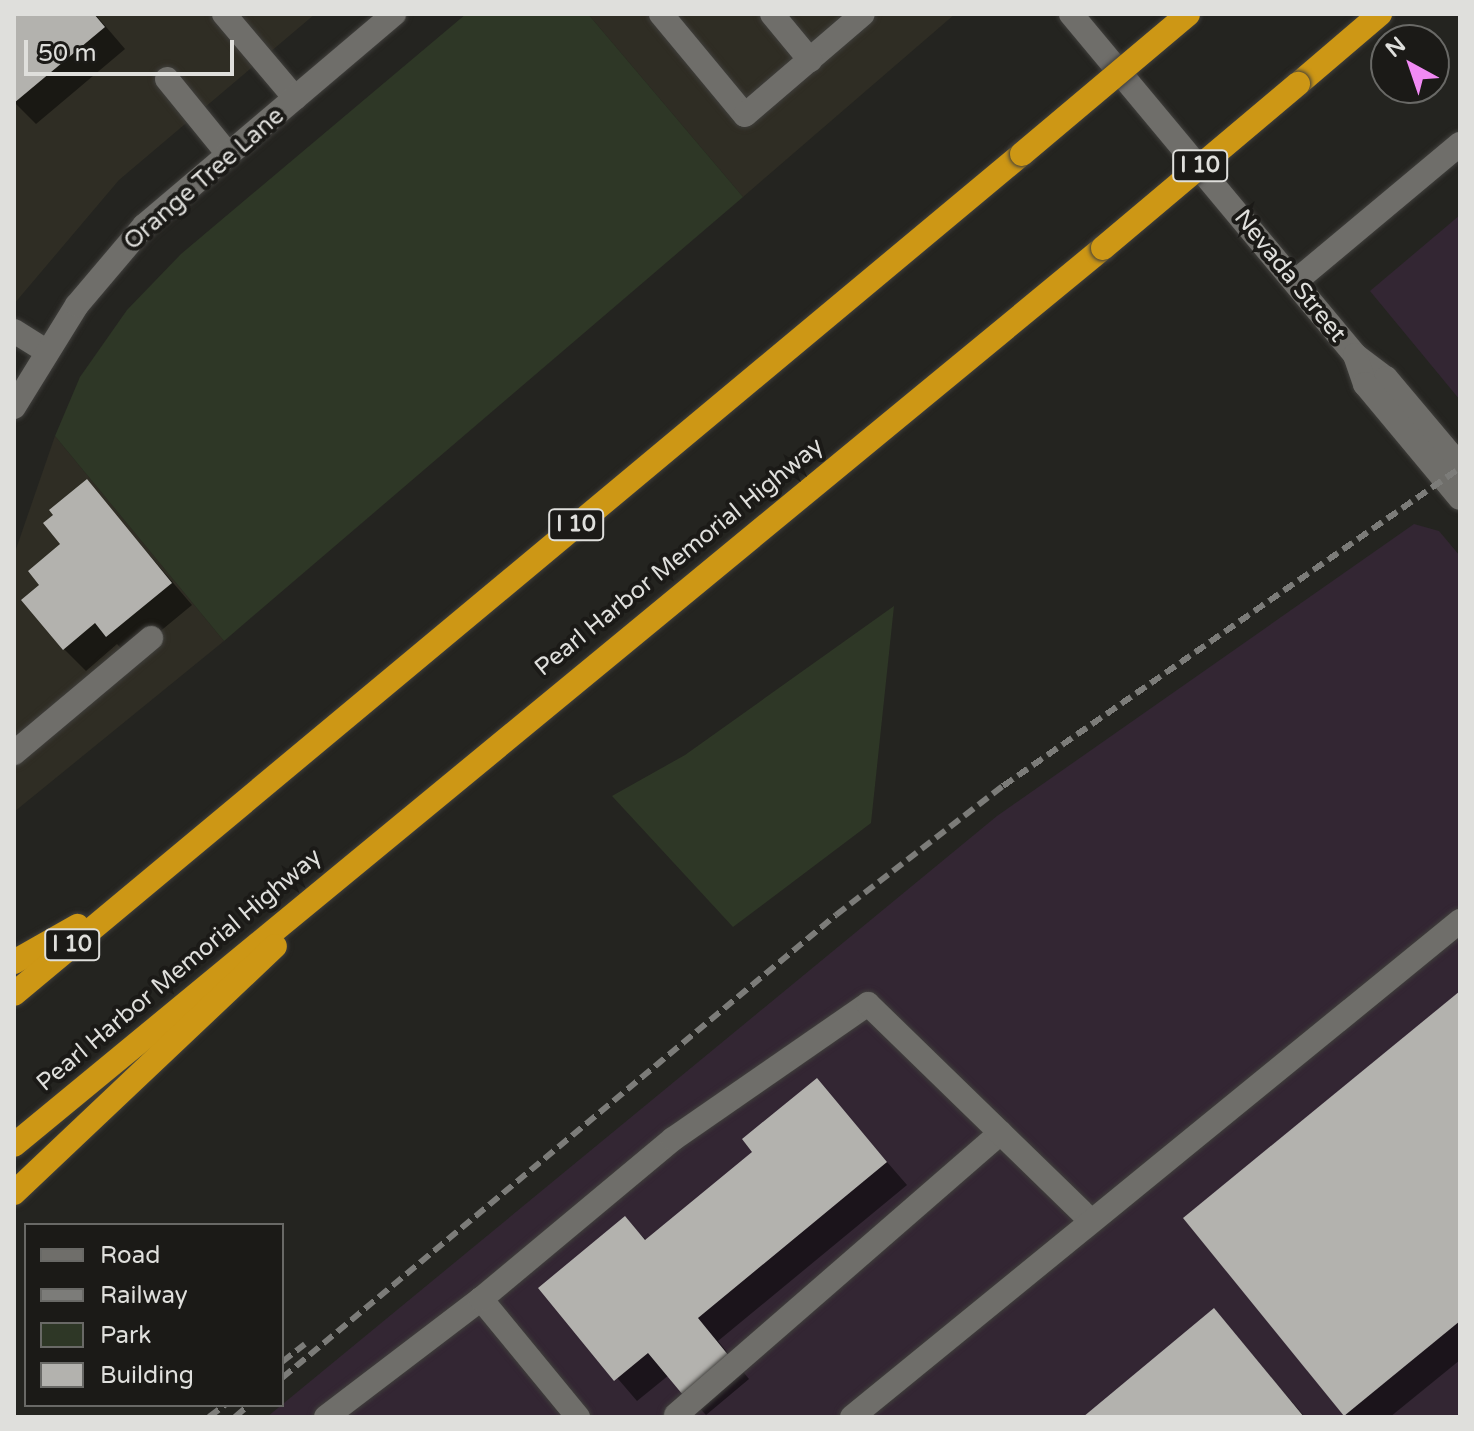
<!DOCTYPE html>
<style>
body{margin:0}
#map{position:relative;width:1474px;height:1431px;overflow:hidden;background:#242420;font-family:"Varela Round",sans-serif}
div>[style]{position:absolute}
.built>*{inset:0;background:#2f2d24}
.industrial>*{inset:0;background:#332633}
.green>*{inset:0;background:#2e3726}
.shadow>*{inset:0;background:#0007}
.building>*{inset:0;background:#b3b2ae}
.roads{filter:drop-shadow(0 0 2px #403f3c) drop-shadow(0 0 2px #403f3c)}
.minor>*{height:24px;margin:-12px;padding:0 12px;transform-origin:12px;border-radius:12px;background:#6f6e6a}
.highway>*{height:24px;margin:-12px;padding:0 12px;transform-origin:12px;border-radius:12px;background:#cd9715}
.rail>*{height:6px;margin-top:-3px;transform-origin:0;background:repeating-linear-gradient(90deg,#7c7c79 0 12px,transparent 0 18px)}
.bridges{filter:drop-shadow(0 0 2px #403f3c) drop-shadow(0 0 2px #403f3c)}
.highway-bridge>*{height:24px;margin:-12px;padding:0 12px;transform-origin:12px;border-radius:12px;background:#cd9715}
span{translate:-50% -50%;white-space:nowrap;text-align:center;line-height:1.15;-webkit-text-stroke:8px #1b1a17;paint-order:stroke}
.shield-label span{padding:2px 6px;background:#1b1a17;border:2px solid;border-radius:6px;-webkit-text-stroke-width:0}
.shield-label{font-size:22px;color:#dfdfdc;font-weight:700}
.street-label{font-size:24px;color:#dfdfdc}
.frame{position:absolute;inset:0;border:16px solid #dfdfdc;pointer-events:none}
.legend{position:absolute;left:24px;top:1223px;width:260px;height:184px;box-sizing:border-box;background:#1b1a17;border:2px solid #696966;margin:0;padding:10px 14px;list-style:none;font-size:24px;color:#dfdfdc}
.legend li{display:flex;align-items:center;gap:16px;height:40px}
.legend b{width:40px;border:2px solid #696966}
.north{position:absolute;left:1370px;top:24px;width:80px;height:80px;box-sizing:border-box;background:#1b1a17;border:2px solid #696966;border-radius:50%;rotate:320deg;font-size:22px;font-weight:700;line-height:32px;text-align:center;color:#dfdfdc}
.north::after{content:'';display:block;margin:auto;width:28px;height:36px;background:#f18af4;clip-path:polygon(50% 0,100% 100%,50% 72%,0 100%)}
.scale{position:absolute;left:24px;top:40px;width:210px;height:36px;box-sizing:border-box;border:4px solid #dfdfdc;border-top:0;padding-left:10px;font-size:24px;line-height:28px;white-space:nowrap;color:#dfdfdc;-webkit-text-stroke:6px #1b1a17;paint-order:stroke}
</style>
<div id="map">
<div class="built">
<div style="clip-path:polygon(14px 14px,315px 14px,119px 180px,14px 304px)"></div>
<div style="clip-path:polygon(588px 14px,955px 14px,743px 197px)"></div>
<div style="clip-path:polygon(55px 436px,224px 641px,14px 812px,14px 555px)"></div>
</div>
<div class="industrial">
<div style="clip-path:polygon(1460px 215px,1460px 400px,1370px 291px)"></div>
<div style="clip-path:polygon(1414px 524px,1439px 531px,1460px 556px,1460px 1417px,267px 1417px,997px 816px)"></div>
</div>
<div class="green">
<div style="clip-path:polygon(466px 14px,588px 14px,743px 197px,224px 641px,55px 436px,80px 377px,127px 310px,181px 254px)"></div>
<div style="clip-path:polygon(894px 606px,871px 823px,733px 927px,612px 796px,685px 755px)"></div>
</div>
<div class="shadow">
<div style="clip-path:polygon(14px 14px,95px 14px,125px 49px,36px 124px,14px 102px)"></div>
<div style="clip-path:polygon(87px 482px,192px 605px,129px 657px,117px 644px,86px 671px,64px 649px,42px 585px)"></div>
<div style="clip-path:polygon(1460px 993px,1460px 1360px,1390px 1417px,1348px 1417px,1186px 1218px)"></div>
<div style="clip-path:polygon(816px 1080px,907px 1185px,718px 1341px,749px 1379px,706px 1415px,669px 1375px,637px 1401px,541px 1289px,625px 1219px,647px 1241px,755px 1152px)"></div>
<div style="clip-path:polygon(1214px 1311px,1305px 1417px,1086px 1417px)"></div>
</div>
<div class="building">
<div style="clip-path:polygon(14px 14px,94px 14px,105px 27px,14px 103px)"></div>
<div style="clip-path:polygon(87px 479px,172px 583px,106px 637px,95px 623px,63px 650px,21px 600px,39px 585px,28px 571px,60px 544px,43px 523px,53px 515px,49px 510px)"></div>
<div style="clip-path:polygon(1460px 991px,1460px 1321px,1344px 1416px,1183px 1218px)"></div>
<div style="clip-path:polygon(817px 1078px,887px 1162px,698px 1318px,729px 1356px,683px 1395px,648px 1353px,614px 1381px,538px 1288px,625px 1216px,645px 1240px,752px 1152px,742px 1139px)"></div>
<div style="clip-path:polygon(1214px 1308px,1304px 1417px,1083px 1417px)"></div>
</div>
<div class="roads">
<div class="minor">
<div style="left:224px;top:14px;width:110px;rotate:49.8deg"></div>
<div style="left:661px;top:14px;width:131px;rotate:50.3deg"></div>
<div style="left:745px;top:115px;width:155px;rotate:-40.6deg"></div>
<div style="left:772px;top:14px;width:60px;rotate:50.4deg"></div>
<div style="left:1071px;top:14px;width:444px;rotate:50.2deg"></div>
<div style="left:1355px;top:355px;width:39px;rotate:37deg"></div>
<div style="left:1386px;top:378px;width:115px;rotate:49.9deg"></div>
<div style="left:167px;top:79px;width:97px;rotate:50.9deg"></div>
<div style="left:1296px;top:281px;width:214px;rotate:-39.9deg"></div>
<div style="left:14px;top:331px;width:38px;rotate:32deg"></div>
<div style="left:1355px;top:355px;width:31px;rotate:71deg"></div>
<div style="left:1365px;top:384px;width:148px;rotate:50.2deg"></div>
<div style="left:14px;top:407px;width:120px;rotate:-58.3deg"></div>
<div style="left:77px;top:305px;width:104px;rotate:-49.7deg"></div>
<div style="left:144px;top:226px;width:328px;rotate:-40.3deg"></div>
<div style="left:14px;top:753px;width:179px;rotate:-40deg"></div>
<div style="left:676px;top:1415px;width:430px;rotate:-41deg"></div>
<div style="left:326px;top:1417px;width:195px;rotate:-37.3deg"></div>
<div style="left:578px;top:1417px;width:153px;rotate:-129.4deg"></div>
<div style="left:481px;top:1299px;width:250px;rotate:-39.8deg"></div>
<div style="left:673px;top:1139px;width:237px;rotate:-34.7deg"></div>
<div style="left:868px;top:1004px;width:311px;rotate:44.2deg"></div>
<div style="left:852px;top:1417px;width:785px;rotate:-39.21deg"></div>
</div>
<div class="highway">
<div style="left:1298px;top:84px;width:108px;rotate:-40.5deg"></div>
<div style="left:14px;top:962px;width:73px;rotate:-29.7deg"></div>
<div style="left:14px;top:994px;width:1312px;rotate:-39.81deg"></div>
<div style="left:14px;top:1145px;width:1411px;rotate:-39.48deg"></div>
<div style="left:14px;top:1193px;width:359px;rotate:-43.4deg"></div>
</div>
</div>
<div class="rail">
<div style="left:282px;top:1362px;width:29px;rotate:-38deg"></div>
<div style="left:282px;top:1378px;width:722px;rotate:-39.89deg"></div>
<div style="left:836px;top:915px;width:211px;rotate:-37.7deg"></div>
<div style="left:1003px;top:786px;width:557px;rotate:-34.83deg"></div>
<div style="left:209px;top:1417px;width:20px;rotate:-37deg"></div>
<div style="left:235px;top:1417px;width:18px;rotate:-41deg"></div>
</div>
<div class="bridges">
<div class="highway-bridge">
<div style="left:1022px;top:154px;width:217px;rotate:-40.1deg"></div>
<div style="left:1103px;top:248px;width:255px;rotate:-40.1deg"></div>
</div>
</div>
<div class="shield-label">
<span style="left:1200px;top:166px">I 10</span>
<span style="left:576px;top:525px">I 10</span>
<span style="left:72px;top:945px">I 10</span>
</div>
<div class="street-label">
<span style="left:204px;top:179px;rotate:-41deg">Orange Tree Lane</span>
<span style="left:1290px;top:276px;rotate:51deg">Nevada Street</span>
<span style="left:679px;top:557px;rotate:-39deg">Pearl Harbor Memorial Highway</span>
<span style="left:179px;top:970px;rotate:-40deg">Pearl Harbor Memorial Highway</span>
</div>
<div class="frame"></div>
<ul class="legend">
<li><b style="height:10px;background:#6f6e6a"></b>Road</li>
<li><b style="height:10px;background:#7c7c79"></b>Railway</li>
<li><b style="height:22px;background:#2e3726"></b>Park</li>
<li><b style="height:22px;background:#b3b2ae"></b>Building</li>
</ul>
<div class="north">N</div>
<div class="scale">50 m</div>
</div>
